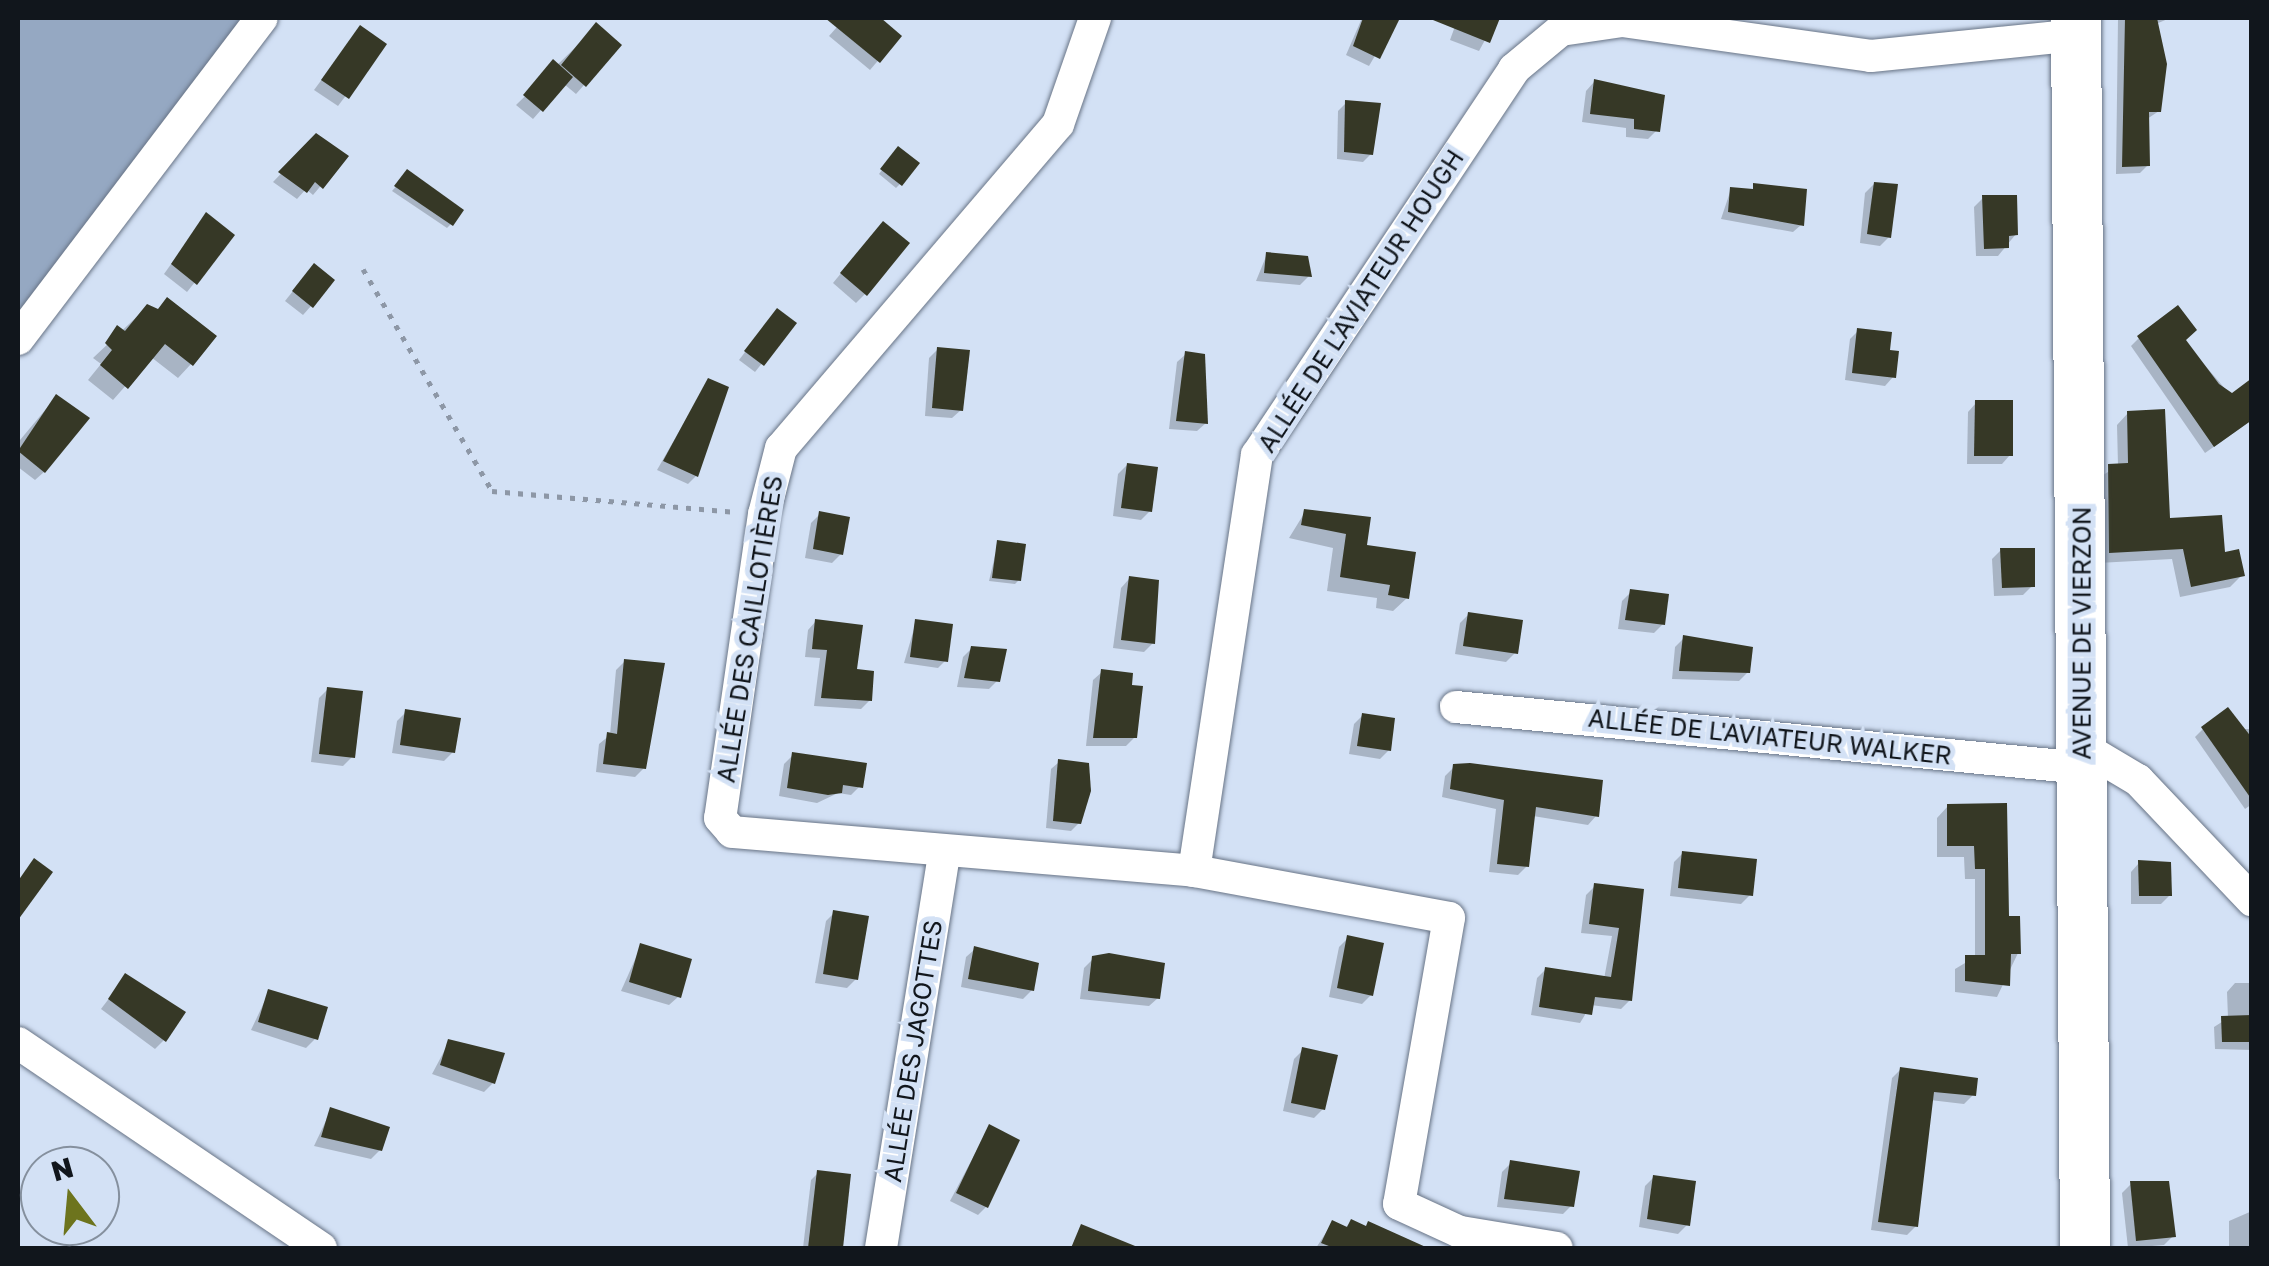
<!DOCTYPE html>
<meta charset="utf-8">
<style>
body{margin:0}
#map{position:relative;width:2269px;height:1266px;overflow:hidden;background:#d3e1f5;font-family:"Golos Text",sans-serif}
div>[style]{position:absolute}
.forest>*{inset:0;background:#95a8c2}
.shadow>*{inset:0;background:#0003}
.building>*{inset:0;background:#363826}
.path>*{height:5px;margin-top:-2.5px;transform-origin:0;background:repeating-linear-gradient(90deg,#8d97a6 0 5px,transparent 0 13px)}
.roads{filter:drop-shadow(0 0 2px #687486) drop-shadow(0 0 2px #687486)}
.street>*{height:32px;margin:-16px;padding:0 16px;transform-origin:16px;border-radius:16px;background:#fff}
.primary>*{height:50px;margin:-25px;padding:0 25px;transform-origin:25px;border-radius:25px;background:#fff}
span{translate:-50% -50%;white-space:nowrap;text-align:center;line-height:1.15;-webkit-text-stroke:10px #d3e1f5;paint-order:stroke}
.street-label{font-size:25px;color:#11161c}
.frame{position:absolute;inset:0;border:20px solid #11161c;pointer-events:none}
.north{position:absolute;left:20px;top:1146px;width:100px;height:100px;box-sizing:border-box;background:#d3e1f5;border:2px solid #85909e;border-radius:50%;rotate:344deg;font-size:28px;font-weight:700;line-height:40px;text-align:center;color:#11161c}
.north::after{content:'';display:block;margin:auto;width:35px;height:45px;background:#6d741d;clip-path:polygon(50% 0,100% 100%,50% 72%,0 100%)}
</style>
<div id="map">
<div class="forest">
<div style="clip-path:polygon(18px 18px,264px 18px,18px 328px)"></div>
</div>
<div class="shadow">
<div style="clip-path:polygon(845px 18px,877px 18px,899px 36px,870px 70px,829px 36px)"></div>
<div style="clip-path:polygon(1362px 18px,1397px 18px,1369px 66px,1346px 55px)"></div>
<div style="clip-path:polygon(1458px 18px,1497px 18px,1479px 51px,1450px 40px)"></div>
<div style="clip-path:polygon(2118px 18px,2170px 18px,2156px 24px,2159px 111px,2147px 119px,2148px 165px,2140px 173px,2116px 174px)"></div>
<div style="clip-path:polygon(360px 28px,384px 45px,338px 106px,314px 90px)"></div>
<div style="clip-path:polygon(588px 35px,584px 85px,576px 94px,564px 84px,533px 119px,516px 105px)"></div>
<div style="clip-path:polygon(1594px 82px,1657px 130px,1648px 139px,1626px 137px,1626px 128px,1582px 122px,1586px 91px)"></div>
<div style="clip-path:polygon(1346px 103px,1371px 154px,1363px 162px,1337px 159px,1338px 111px)"></div>
<div style="clip-path:polygon(317px 136px,346px 156px,313px 195px,306px 189px,297px 199px,273px 182px)"></div>
<div style="clip-path:polygon(895px 153px,900px 184px,896px 188px,879px 174px)"></div>
<div style="clip-path:polygon(408px 173px,451px 224px,447px 228px,392px 191px)"></div>
<div style="clip-path:polygon(1874px 184px,1889px 237px,1880px 246px,1860px 243px,1865px 193px)"></div>
<div style="clip-path:polygon(1731px 189px,1801px 225px,1793px 232px,1721px 219px)"></div>
<div style="clip-path:polygon(1983px 198px,2016px 234px,1998px 256px,1976px 256px,1974px 207px)"></div>
<div style="clip-path:polygon(206px 215px,232px 236px,187px 292px,164px 274px)"></div>
<div style="clip-path:polygon(874px 233px,865px 294px,856px 303px,833px 283px)"></div>
<div style="clip-path:polygon(1267px 254px,1309px 276px,1300px 285px,1256px 281px)"></div>
<div style="clip-path:polygon(305px 276px,311px 306px,303px 315px,285px 301px)"></div>
<div style="clip-path:polygon(147px 307px,191px 364px,178px 378px,151px 357px,113px 400px,88px 380px,101px 364px,93px 358px)"></div>
<div style="clip-path:polygon(771px 318px,794px 323px,755px 372px,739px 360px)"></div>
<div style="clip-path:polygon(1858px 331px,1887px 352px,1893px 377px,1885px 386px,1845px 380px,1850px 339px)"></div>
<div style="clip-path:polygon(2139px 338px,2183px 340px,2252px 420px,2205px 453px,2131px 346px)"></div>
<div style="clip-path:polygon(938px 349px,961px 410px,952px 418px,925px 416px,929px 358px)"></div>
<div style="clip-path:polygon(1186px 354px,1206px 423px,1197px 431px,1169px 429px,1177px 362px)"></div>
<div style="clip-path:polygon(708px 381px,696px 476px,688px 484px,657px 470px)"></div>
<div style="clip-path:polygon(56px 397px,44px 472px,35px 480px,18px 467px,20px 440px)"></div>
<div style="clip-path:polygon(1976px 403px,2010px 455px,2002px 464px,1967px 464px,1968px 412px)"></div>
<div style="clip-path:polygon(2128px 413px,2168px 521px,2223px 555px,2242px 575px,2230px 587px,2180px 597px,2172px 559px,2098px 563px,2098px 478px,2118px 466px,2117px 425px)"></div>
<div style="clip-path:polygon(1127px 465px,1150px 511px,1141px 520px,1113px 516px,1118px 474px)"></div>
<div style="clip-path:polygon(1305px 512px,1368px 519px,1364px 547px,1407px 598px,1393px 611px,1376px 608px,1377px 598px,1327px 591px,1333px 548px,1289px 538px)"></div>
<div style="clip-path:polygon(820px 514px,841px 554px,832px 563px,805px 558px,811px 523px)"></div>
<div style="clip-path:polygon(998px 543px,1019px 580px,1015px 584px,989px 581px)"></div>
<div style="clip-path:polygon(2001px 550px,2032px 586px,2023px 595px,1994px 596px,1992px 559px)"></div>
<div style="clip-path:polygon(1129px 579px,1153px 643px,1144px 652px,1113px 648px,1121px 588px)"></div>
<div style="clip-path:polygon(1631px 592px,1663px 624px,1654px 633px,1618px 629px,1622px 601px)"></div>
<div style="clip-path:polygon(1469px 614px,1515px 653px,1506px 662px,1455px 654px,1460px 623px)"></div>
<div style="clip-path:polygon(816px 621px,870px 700px,861px 709px,814px 706px,820px 658px,805px 657px,808px 630px)"></div>
<div style="clip-path:polygon(916px 622px,945px 661px,938px 668px,904px 663px)"></div>
<div style="clip-path:polygon(1684px 638px,1748px 672px,1739px 681px,1672px 679px,1675px 647px)"></div>
<div style="clip-path:polygon(972px 648px,998px 680px,989px 689px,957px 687px,963px 657px)"></div>
<div style="clip-path:polygon(625px 661px,644px 768px,635px 777px,596px 772px,599px 744px,610px 735px,616px 670px)"></div>
<div style="clip-path:polygon(1102px 672px,1135px 737px,1126px 746px,1086px 746px,1093px 680px)"></div>
<div style="clip-path:polygon(328px 689px,352px 757px,343px 766px,311px 762px,319px 698px)"></div>
<div style="clip-path:polygon(406px 712px,453px 752px,444px 761px,392px 753px,397px 721px)"></div>
<div style="clip-path:polygon(1363px 715px,1389px 750px,1380px 759px,1349px 754px,1354px 724px)"></div>
<div style="clip-path:polygon(2203px 729px,2252px 729px,2252px 804px,2245px 809px,2195px 737px)"></div>
<div style="clip-path:polygon(793px 755px,860px 786px,851px 795px,838px 793px,817px 803px,779px 796px,784px 764px)"></div>
<div style="clip-path:polygon(1059px 762px,1079px 823px,1071px 831px,1046px 828px,1051px 769px)"></div>
<div style="clip-path:polygon(1454px 767px,1596px 816px,1588px 825px,1533px 816px,1527px 866px,1518px 875px,1489px 872px,1496px 809px,1442px 797px,1445px 776px)"></div>
<div style="clip-path:polygon(1948px 806px,2005px 806px,2007px 918px,2018px 953px,1997px 997px,1955px 992px,1955px 969px,1975px 957px,1975px 879px,1965px 879px,1964px 857px,1937px 857px,1937px 818px)"></div>
<div style="clip-path:polygon(1683px 853px,1750px 895px,1741px 904px,1670px 896px,1674px 862px)"></div>
<div style="clip-path:polygon(2139px 863px,2170px 895px,2161px 904px,2131px 904px,2131px 872px)"></div>
<div style="clip-path:polygon(1595px 886px,1641px 891px,1630px 1000px,1621px 1009px,1591px 1005px,1580px 1023px,1531px 1015px,1537px 978px,1546px 969px,1604px 979px,1612px 936px,1581px 933px,1586px 895px)"></div>
<div style="clip-path:polygon(834px 913px,856px 979px,847px 988px,815px 983px,826px 921px)"></div>
<div style="clip-path:polygon(1348px 938px,1371px 995px,1362px 1004px,1329px 997px,1339px 947px)"></div>
<div style="clip-path:polygon(641px 946px,678px 997px,669px 1005px,621px 991px)"></div>
<div style="clip-path:polygon(975px 949px,1032px 990px,1023px 999px,961px 987px,966px 957px)"></div>
<div style="clip-path:polygon(1093px 959px,1158px 998px,1149px 1006px,1080px 999px,1084px 968px)"></div>
<div style="clip-path:polygon(126px 976px,164px 1040px,155px 1049px,101px 1009px)"></div>
<div style="clip-path:polygon(2235px 983px,2252px 983px,2252px 1050px,2215px 1049px,2214px 1027px,2228px 1018px,2227px 992px)"></div>
<div style="clip-path:polygon(269px 992px,315px 1039px,306px 1048px,251px 1030px)"></div>
<div style="clip-path:polygon(449px 1042px,493px 1083px,484px 1092px,432px 1074px)"></div>
<div style="clip-path:polygon(1303px 1050px,1323px 1109px,1314px 1118px,1283px 1111px,1294px 1059px)"></div>
<div style="clip-path:polygon(1901px 1069px,1973px 1095px,1964px 1104px,1930px 1100px,1916px 1226px,1907px 1235px,1871px 1230px,1892px 1078px)"></div>
<div style="clip-path:polygon(331px 1110px,380px 1150px,371px 1159px,314px 1146px)"></div>
<div style="clip-path:polygon(989px 1127px,986px 1207px,978px 1215px,950px 1201px)"></div>
<div style="clip-path:polygon(1511px 1163px,1572px 1205px,1563px 1214px,1497px 1207px,1502px 1172px)"></div>
<div style="clip-path:polygon(818px 1173px,849px 1176px,841px 1248px,803px 1248px,811px 1180px)"></div>
<div style="clip-path:polygon(1654px 1177px,1687px 1225px,1678px 1234px,1639px 1227px,1645px 1186px)"></div>
<div style="clip-path:polygon(2131px 1184px,2173px 1236px,2164px 1245px,2128px 1248px,2122px 1193px)"></div>
<div style="clip-path:polygon(2252px 1211px,2252px 1248px,2229px 1248px,2229px 1221px)"></div>
<div style="clip-path:polygon(1351px 1222px,1401px 1239px,1397px 1248px,1316px 1248px,1332px 1223px,1345px 1228px)"></div>
</div>
<div class="building">
<div style="clip-path:polygon(825px 18px,881px 18px,902px 36px,880px 63px)"></div>
<div style="clip-path:polygon(1363px 18px,1400px 18px,1380px 59px,1353px 46px)"></div>
<div style="clip-path:polygon(1428px 18px,1500px 18px,1490px 43px)"></div>
<div style="clip-path:polygon(2125px 18px,2157px 18px,2167px 64px,2161px 112px,2149px 112px,2150px 166px,2122px 167px)"></div>
<div style="clip-path:polygon(596px 22px,622px 45px,586px 87px,561px 65px)"></div>
<div style="clip-path:polygon(360px 25px,387px 44px,349px 99px,321px 80px)"></div>
<div style="clip-path:polygon(553px 59px,573px 77px,543px 112px,523px 95px)"></div>
<div style="clip-path:polygon(1594px 79px,1665px 95px,1660px 132px,1634px 129px,1634px 119px,1590px 114px)"></div>
<div style="clip-path:polygon(1345px 100px,1381px 103px,1373px 155px,1344px 152px)"></div>
<div style="clip-path:polygon(316px 133px,349px 156px,323px 189px,315px 182px,307px 193px,278px 172px)"></div>
<div style="clip-path:polygon(898px 146px,920px 163px,902px 186px,880px 169px)"></div>
<div style="clip-path:polygon(407px 169px,464px 210px,453px 226px,394px 186px)"></div>
<div style="clip-path:polygon(1874px 182px,1898px 184px,1891px 238px,1867px 234px)"></div>
<div style="clip-path:polygon(1753px 183px,1807px 189px,1804px 226px,1728px 212px,1730px 187px,1753px 189px)"></div>
<div style="clip-path:polygon(1982px 195px,2017px 195px,2018px 235px,2009px 236px,2009px 248px,1984px 249px)"></div>
<div style="clip-path:polygon(206px 212px,235px 235px,197px 285px,171px 264px)"></div>
<div style="clip-path:polygon(883px 221px,910px 243px,867px 296px,840px 273px)"></div>
<div style="clip-path:polygon(1266px 252px,1308px 256px,1312px 277px,1264px 273px)"></div>
<div style="clip-path:polygon(314px 263px,335px 280px,313px 308px,292px 291px)"></div>
<div style="clip-path:polygon(167px 297px,217px 336px,193px 366px,165px 344px,128px 389px,100px 365px,112px 350px,105px 343px,117px 325px,125px 331px,147px 304px,158px 309px)"></div>
<div style="clip-path:polygon(2178px 305px,2197px 330px,2186px 340px,2219px 384px,2232px 393px,2252px 378px,2252px 420px,2214px 447px,2137px 336px)"></div>
<div style="clip-path:polygon(777px 308px,797px 323px,764px 366px,744px 351px)"></div>
<div style="clip-path:polygon(1857px 328px,1892px 332px,1890px 350px,1899px 351px,1896px 378px,1852px 373px)"></div>
<div style="clip-path:polygon(937px 347px,970px 350px,963px 411px,932px 408px)"></div>
<div style="clip-path:polygon(1185px 351px,1205px 354px,1208px 424px,1176px 421px)"></div>
<div style="clip-path:polygon(708px 378px,729px 387px,698px 477px,663px 461px)"></div>
<div style="clip-path:polygon(56px 394px,90px 418px,45px 473px,18px 451px)"></div>
<div style="clip-path:polygon(1975px 400px,2013px 400px,2013px 456px,1974px 456px)"></div>
<div style="clip-path:polygon(2165px 409px,2170px 518px,2222px 515px,2225px 552px,2239px 549px,2245px 576px,2191px 587px,2183px 549px,2109px 553px,2108px 464px,2128px 463px,2127px 411px)"></div>
<div style="clip-path:polygon(1127px 463px,1158px 467px,1152px 512px,1121px 508px)"></div>
<div style="clip-path:polygon(1304px 509px,1371px 517px,1367px 545px,1416px 552px,1409px 599px,1388px 595px,1390px 585px,1340px 577px,1346px 534px,1301px 525px)"></div>
<div style="clip-path:polygon(819px 511px,850px 517px,843px 555px,813px 549px)"></div>
<div style="clip-path:polygon(997px 540px,1026px 544px,1021px 581px,992px 578px)"></div>
<div style="clip-path:polygon(2000px 548px,2035px 548px,2035px 587px,2002px 588px)"></div>
<div style="clip-path:polygon(1129px 576px,1159px 580px,1155px 644px,1121px 640px)"></div>
<div style="clip-path:polygon(1630px 589px,1669px 594px,1665px 625px,1625px 620px)"></div>
<div style="clip-path:polygon(1468px 612px,1523px 620px,1518px 654px,1463px 646px)"></div>
<div style="clip-path:polygon(815px 619px,863px 625px,857px 669px,874px 671px,872px 701px,821px 698px,827px 650px,812px 649px)"></div>
<div style="clip-path:polygon(915px 619px,953px 624px,948px 662px,910px 657px)"></div>
<div style="clip-path:polygon(1683px 635px,1753px 647px,1750px 673px,1679px 671px)"></div>
<div style="clip-path:polygon(971px 646px,1007px 649px,1000px 682px,964px 678px)"></div>
<div style="clip-path:polygon(624px 659px,665px 663px,646px 769px,603px 764px,607px 732px,617px 734px)"></div>
<div style="clip-path:polygon(1101px 669px,1133px 673px,1132px 685px,1143px 686px,1137px 738px,1093px 738px)"></div>
<div style="clip-path:polygon(327px 687px,363px 691px,355px 758px,319px 754px)"></div>
<div style="clip-path:polygon(2228px 707px,2252px 738px,2252px 800px,2201px 727px)"></div>
<div style="clip-path:polygon(405px 709px,461px 718px,455px 753px,400px 745px)"></div>
<div style="clip-path:polygon(1362px 713px,1395px 718px,1391px 751px,1357px 746px)"></div>
<div style="clip-path:polygon(792px 752px,867px 763px,863px 788px,843px 785px,842px 793px,828px 795px,787px 788px)"></div>
<div style="clip-path:polygon(1058px 759px,1089px 763px,1091px 791px,1081px 824px,1053px 821px)"></div>
<div style="clip-path:polygon(1470px 763px,1603px 780px,1599px 817px,1536px 807px,1529px 867px,1497px 864px,1504px 800px,1450px 789px,1453px 764px)"></div>
<div style="clip-path:polygon(2007px 803px,2009px 916px,2020px 916px,2021px 954px,2011px 954px,2010px 986px,1965px 981px,1965px 955px,1985px 955px,1985px 869px,1975px 869px,1974px 846px,1947px 846px,1947px 804px)"></div>
<div style="clip-path:polygon(1682px 851px,1757px 859px,1753px 896px,1678px 888px)"></div>
<div style="clip-path:polygon(34px 858px,53px 872px,18px 920px,18px 881px)"></div>
<div style="clip-path:polygon(2138px 860px,2171px 862px,2172px 896px,2139px 896px)"></div>
<div style="clip-path:polygon(1594px 883px,1644px 889px,1632px 1001px,1595px 997px,1592px 1015px,1539px 1007px,1545px 967px,1611px 977px,1619px 928px,1589px 924px)"></div>
<div style="clip-path:polygon(833px 910px,869px 916px,858px 980px,823px 974px)"></div>
<div style="clip-path:polygon(1347px 935px,1384px 943px,1373px 996px,1337px 988px)"></div>
<div style="clip-path:polygon(640px 943px,692px 959px,681px 998px,629px 982px)"></div>
<div style="clip-path:polygon(974px 946px,1039px 963px,1034px 991px,968px 979px)"></div>
<div style="clip-path:polygon(1109px 953px,1165px 963px,1160px 999px,1088px 991px,1092px 956px)"></div>
<div style="clip-path:polygon(125px 973px,186px 1012px,166px 1042px,108px 999px)"></div>
<div style="clip-path:polygon(268px 989px,328px 1007px,318px 1040px,258px 1022px)"></div>
<div style="clip-path:polygon(2252px 1015px,2252px 1042px,2222px 1042px,2221px 1016px)"></div>
<div style="clip-path:polygon(448px 1039px,505px 1053px,495px 1084px,440px 1065px)"></div>
<div style="clip-path:polygon(1302px 1047px,1338px 1055px,1325px 1110px,1291px 1103px)"></div>
<div style="clip-path:polygon(1900px 1067px,1978px 1078px,1976px 1096px,1934px 1092px,1918px 1227px,1878px 1222px)"></div>
<div style="clip-path:polygon(330px 1107px,390px 1127px,382px 1151px,321px 1137px)"></div>
<div style="clip-path:polygon(989px 1124px,1020px 1140px,988px 1208px,956px 1193px)"></div>
<div style="clip-path:polygon(1510px 1160px,1580px 1171px,1574px 1207px,1504px 1199px)"></div>
<div style="clip-path:polygon(817px 1170px,851px 1174px,843px 1248px,808px 1248px)"></div>
<div style="clip-path:polygon(1653px 1175px,1696px 1181px,1690px 1226px,1647px 1219px)"></div>
<div style="clip-path:polygon(2130px 1181px,2169px 1181px,2176px 1237px,2136px 1241px)"></div>
<div style="clip-path:polygon(1351px 1219px,1366px 1226px,1368px 1221px,1428px 1248px,1334px 1248px,1321px 1243px,1332px 1220px,1347px 1227px)"></div>
<div style="clip-path:polygon(1081px 1224px,1140px 1248px,1071px 1248px)"></div>
</div>
<div class="path">
<div style="left:363px;top:269px;width:257px;rotate:59.8deg"></div>
<div style="left:492px;top:491px;width:245px;rotate:4.9deg"></div>
</div>
<div class="roads">
<div class="street">
<div style="left:1095px;top:18px;width:112px;rotate:109.2deg"></div>
<div style="left:1058px;top:124px;width:426px;rotate:130.5deg"></div>
<div style="left:781px;top:448px;width:68px;rotate:104.4deg"></div>
<div style="left:764px;top:514px;width:307px;rotate:98.2deg"></div>
<div style="left:720px;top:818px;width:18px;rotate:49deg"></div>
<div style="left:732px;top:832px;width:464px;rotate:4.8deg"></div>
<div style="left:1194px;top:871px;width:421px;rotate:-81.4deg"></div>
<div style="left:1257px;top:455px;width:464px;rotate:-56.3deg"></div>
<div style="left:1514px;top:69px;width:61px;rotate:-39.7deg"></div>
<div style="left:1561px;top:30px;width:62px;rotate:-8.4deg"></div>
<div style="left:1622px;top:21px;width:251px;rotate:8deg"></div>
<div style="left:1871px;top:56px;width:206px;rotate:-5.8deg"></div>
<div style="left:18px;top:339px;width:403px;rotate:-52.8deg"></div>
<div style="left:1456px;top:707px;width:630px;rotate:5.56deg"></div>
<div style="left:2084px;top:748px;width:63px;rotate:30.7deg"></div>
<div style="left:2138px;top:780px;width:166px;rotate:46.5deg"></div>
<div style="left:1194px;top:871px;width:259px;rotate:10.4deg"></div>
<div style="left:1449px;top:918px;width:290px;rotate:99.9deg"></div>
<div style="left:1399px;top:1204px;width:67px;rotate:24.7deg"></div>
<div style="left:1460px;top:1232px;width:98px;rotate:9.4deg"></div>
<div style="left:18px;top:1043px;width:366px;rotate:34.1deg"></div>
<div style="left:881px;top:1248px;width:400px;rotate:-80.9deg"></div>
</div>
<div class="primary">
<div style="left:2076px;top:18px;width:1230px;rotate:89.58deg"></div>
</div>
</div>
<div class="street-label">
<span style="left:1361px;top:301px;rotate:-57deg">ALLÉE DE L'AVIATEUR HOUGH</span>
<span style="left:750px;top:629px;rotate:-81deg">ALLÉE DES CAILLOTIÈRES</span>
<span style="left:2082px;top:633px;rotate:-90deg">AVENUE DE VIERZON</span>
<span style="left:1770px;top:737px;rotate:6deg">ALLÉE DE L'AVIATEUR WALKER</span>
<span style="left:913px;top:1051px;rotate:-81deg">ALLÉE DES JAGOTTES</span>
</div>
<div class="frame"></div>
<div class="north">N</div>
</div>
